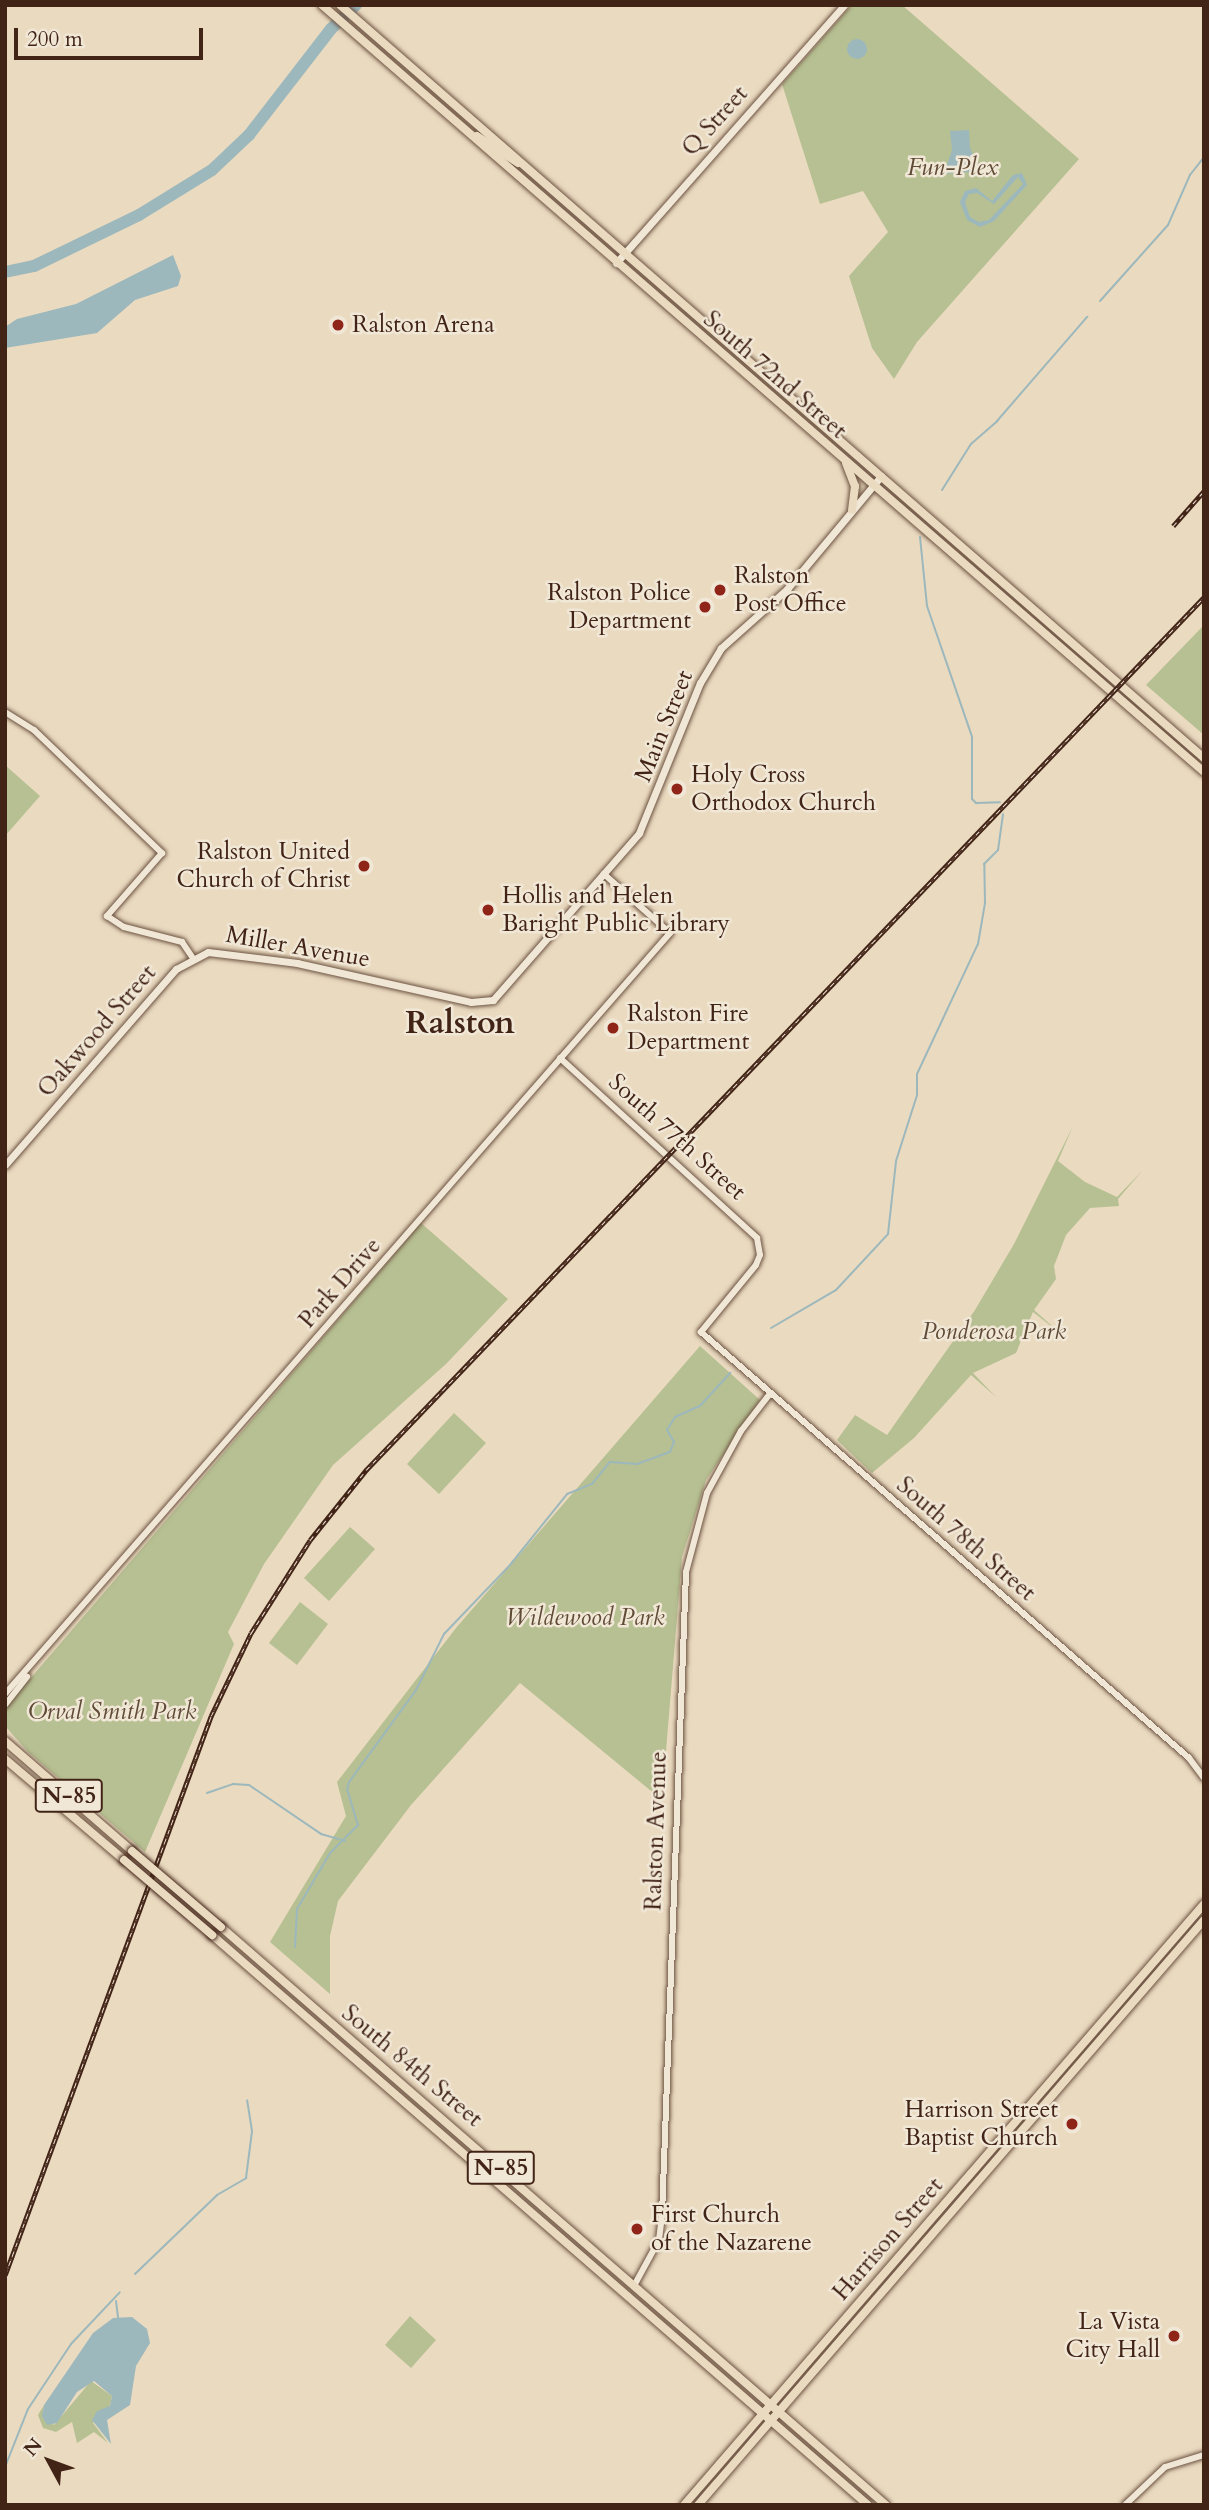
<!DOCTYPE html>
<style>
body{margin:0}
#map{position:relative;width:1209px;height:2510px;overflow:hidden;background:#eadac0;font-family:Cardo,serif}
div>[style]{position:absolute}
.green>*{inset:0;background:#b7c092}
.water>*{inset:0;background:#9cb8bc}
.round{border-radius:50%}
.stream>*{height:2px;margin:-1px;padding:0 1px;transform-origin:1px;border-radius:1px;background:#9cb8bc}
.river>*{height:12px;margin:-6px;padding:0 6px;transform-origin:6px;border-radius:6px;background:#9cb8bc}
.roads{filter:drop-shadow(0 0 2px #6c5241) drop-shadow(0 0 2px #6c5241)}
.tertiary>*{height:6px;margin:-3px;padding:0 3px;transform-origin:3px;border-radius:3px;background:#f1e7d6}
.secondary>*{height:7px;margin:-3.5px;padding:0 3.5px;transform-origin:3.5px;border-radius:3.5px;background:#f1e7d6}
.primary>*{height:8px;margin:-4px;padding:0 4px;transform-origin:4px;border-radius:4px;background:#eadac0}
.rail>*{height:4.5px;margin-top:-2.25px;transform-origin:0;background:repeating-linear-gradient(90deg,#f1e7d6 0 5px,#422417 0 10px);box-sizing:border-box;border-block:2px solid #422417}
.bridges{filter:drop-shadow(0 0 2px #422417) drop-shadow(0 0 2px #422417)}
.primary-bridge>*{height:8px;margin:-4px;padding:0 4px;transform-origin:4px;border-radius:4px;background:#eadac0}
.dots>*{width:19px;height:19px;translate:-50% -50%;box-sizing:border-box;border:4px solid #f1e7d6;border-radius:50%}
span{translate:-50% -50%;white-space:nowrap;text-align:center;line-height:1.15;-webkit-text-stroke:5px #f1e7d6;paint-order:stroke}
.shield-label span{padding:2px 5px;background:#f1e7d6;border:2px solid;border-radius:5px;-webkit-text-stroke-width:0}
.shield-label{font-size:23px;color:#422417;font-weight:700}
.street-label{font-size:24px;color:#422417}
.park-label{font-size:24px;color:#5f4b36;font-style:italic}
.poi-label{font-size:24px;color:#422417}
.left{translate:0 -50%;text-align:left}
.right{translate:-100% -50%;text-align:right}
.district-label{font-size:32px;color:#422417;font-weight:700}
.frame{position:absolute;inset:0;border:7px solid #422417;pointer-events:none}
.north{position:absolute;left:14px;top:2426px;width:70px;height:70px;-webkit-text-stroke:5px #f1e7d6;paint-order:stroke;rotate:311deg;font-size:19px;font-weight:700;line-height:28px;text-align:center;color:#422417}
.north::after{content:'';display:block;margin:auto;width:24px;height:32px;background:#422417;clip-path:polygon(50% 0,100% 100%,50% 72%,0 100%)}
.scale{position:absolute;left:14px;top:28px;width:189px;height:32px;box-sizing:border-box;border:4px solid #422417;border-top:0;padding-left:9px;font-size:21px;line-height:24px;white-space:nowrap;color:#422417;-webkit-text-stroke:5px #f1e7d6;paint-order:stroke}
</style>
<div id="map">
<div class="green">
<div style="clip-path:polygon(852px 5px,902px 5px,1079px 159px,917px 342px,894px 379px,872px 348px,849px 276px,888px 232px,863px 191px,820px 204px,782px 84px)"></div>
<div style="clip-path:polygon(1204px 625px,1204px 735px,1146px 685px)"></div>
<div style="clip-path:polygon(5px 765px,40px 796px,5px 836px)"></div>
<div style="clip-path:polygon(1073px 1126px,1058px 1161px,1085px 1182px,1117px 1197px,1143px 1170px,1118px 1199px,1119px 1206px,1090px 1208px,1066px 1235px,1054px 1266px,1056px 1279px,1034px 1310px,1060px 1333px,1033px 1312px,1016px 1353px,973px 1373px,996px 1397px,971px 1375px,914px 1438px,872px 1473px,837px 1440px,855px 1415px,887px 1435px,975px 1310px,1014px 1244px)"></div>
<div style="clip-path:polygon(421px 1223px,508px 1299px,446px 1364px,333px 1465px,264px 1564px,228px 1632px,234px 1644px,145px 1852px,28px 1752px,6px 1727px,5px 1708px)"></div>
<div style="clip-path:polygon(700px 1346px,760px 1400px,706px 1480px,682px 1557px,662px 1800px,520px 1683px,411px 1805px,338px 1901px,330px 1936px,330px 1994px,270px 1942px,346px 1816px,337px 1782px,456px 1628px)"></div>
<div style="clip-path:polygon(454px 1413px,486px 1443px,439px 1494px,407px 1464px)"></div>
<div style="clip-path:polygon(350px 1527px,375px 1549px,329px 1601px,304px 1578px)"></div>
<div style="clip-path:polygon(300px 1602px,328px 1624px,297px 1665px,269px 1643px)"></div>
<div style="clip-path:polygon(410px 2316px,436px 2340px,411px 2368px,385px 2345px)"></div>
<div style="clip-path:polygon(91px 2381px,112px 2396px,110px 2406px,93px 2423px,108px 2443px,94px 2432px,77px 2443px,72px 2422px,56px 2432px,43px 2428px,38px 2415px,44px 2405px,43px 2410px,54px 2425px)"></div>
</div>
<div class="water">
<div class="round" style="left:847px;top:39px;width:20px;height:20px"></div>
<div style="clip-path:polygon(969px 130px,970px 148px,981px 171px,944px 174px,952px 150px,950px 131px)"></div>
<div style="clip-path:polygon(evenodd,1022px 173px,1027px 185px,994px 221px,980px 227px,967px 220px,960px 202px,965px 191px,976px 188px,992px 201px,1013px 175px,1022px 173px,1018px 177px,1023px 184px,989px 220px,979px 222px,970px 217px,965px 202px,969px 194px,977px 193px,994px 204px,1018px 177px)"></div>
<div style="clip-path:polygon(173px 255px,181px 276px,178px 286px,135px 300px,97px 333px,5px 348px,5px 327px,17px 319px,76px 304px)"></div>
<div style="clip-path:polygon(132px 2317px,147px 2329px,150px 2343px,136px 2366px,130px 2405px,107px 2420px,111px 2444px,92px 2420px,97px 2411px,110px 2406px,112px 2396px,94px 2381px,77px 2392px,57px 2423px,47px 2425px,42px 2416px,44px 2405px,93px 2333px,113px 2318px)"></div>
</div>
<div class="stream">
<div style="left:1100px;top:301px;width:102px;rotate:-48.2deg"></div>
<div style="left:1168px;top:225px;width:55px;rotate:-66.3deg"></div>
<div style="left:1190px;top:175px;width:23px;rotate:-52deg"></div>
<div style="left:942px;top:490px;width:54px;rotate:-57.8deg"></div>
<div style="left:971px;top:444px;width:35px;rotate:-41deg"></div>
<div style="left:997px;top:421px;width:138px;rotate:-49.1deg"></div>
<div style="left:920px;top:537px;width:69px;rotate:84.2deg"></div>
<div style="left:927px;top:606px;width:139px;rotate:71deg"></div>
<div style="left:972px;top:737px;width:62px;rotate:90deg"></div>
<div style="left:972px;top:799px;width:6px;rotate:45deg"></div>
<div style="left:976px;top:803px;width:24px;rotate:-2deg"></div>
<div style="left:771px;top:1328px;width:75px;rotate:-30.3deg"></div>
<div style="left:836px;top:1290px;width:76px;rotate:-47.1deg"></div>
<div style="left:888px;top:1234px;width:73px;rotate:-83.7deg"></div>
<div style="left:896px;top:1161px;width:69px;rotate:-72.3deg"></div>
<div style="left:917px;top:1095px;width:21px;rotate:-90deg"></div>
<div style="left:917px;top:1074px;width:144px;rotate:-64.9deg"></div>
<div style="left:978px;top:944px;width:42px;rotate:-80.3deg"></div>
<div style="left:985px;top:903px;width:39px;rotate:-91deg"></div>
<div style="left:984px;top:864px;width:20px;rotate:-45deg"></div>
<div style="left:998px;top:850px;width:36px;rotate:-82deg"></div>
<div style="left:207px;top:1793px;width:28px;rotate:-19deg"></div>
<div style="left:233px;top:1784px;width:16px;rotate:4deg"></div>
<div style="left:249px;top:1785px;width:87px;rotate:34.2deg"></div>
<div style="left:321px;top:1834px;width:25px;rotate:16deg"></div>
<div style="left:295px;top:1947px;width:38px;rotate:-87deg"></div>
<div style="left:297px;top:1909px;width:65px;rotate:-59.5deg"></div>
<div style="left:330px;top:1853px;width:40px;rotate:-45deg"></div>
<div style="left:358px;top:1825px;width:37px;rotate:-107deg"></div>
<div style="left:347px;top:1790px;width:8px;rotate:-76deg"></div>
<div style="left:349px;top:1782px;width:114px;rotate:-53.9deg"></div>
<div style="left:416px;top:1690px;width:63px;rotate:-63.4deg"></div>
<div style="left:444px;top:1634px;width:95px;rotate:-46.3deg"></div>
<div style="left:510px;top:1565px;width:91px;rotate:-51.2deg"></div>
<div style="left:567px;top:1494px;width:27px;rotate:-22deg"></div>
<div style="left:592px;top:1484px;width:28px;rotate:-51deg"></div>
<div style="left:610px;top:1462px;width:27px;rotate:4deg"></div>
<div style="left:637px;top:1464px;width:35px;rotate:-20deg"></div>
<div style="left:670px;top:1452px;width:11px;rotate:-68deg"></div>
<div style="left:674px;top:1442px;width:14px;rotate:-120deg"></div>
<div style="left:667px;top:1430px;width:15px;rotate:-58deg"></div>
<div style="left:675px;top:1417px;width:27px;rotate:-24deg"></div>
<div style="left:700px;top:1406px;width:45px;rotate:-47.7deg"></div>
<div style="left:135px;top:2274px;width:114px;rotate:-43.9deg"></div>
<div style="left:217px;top:2195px;width:34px;rotate:-30deg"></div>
<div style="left:246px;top:2178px;width:47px;rotate:-82.7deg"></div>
<div style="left:252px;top:2131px;width:31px;rotate:-99deg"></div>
<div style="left:116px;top:2301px;width:17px;rotate:83deg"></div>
<div style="left:5px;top:2467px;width:62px;rotate:-68.4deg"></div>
<div style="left:28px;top:2409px;width:78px;rotate:-56.5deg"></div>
<div style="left:71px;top:2344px;width:71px;rotate:-46.7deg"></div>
</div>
<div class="river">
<div style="left:5px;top:272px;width:30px;rotate:-12deg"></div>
<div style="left:34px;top:266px;width:117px;rotate:-25.9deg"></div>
<div style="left:139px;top:215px;width:86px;rotate:-31.7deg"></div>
<div style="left:212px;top:170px;width:51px;rotate:-43.4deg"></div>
<div style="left:249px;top:135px;width:134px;rotate:-52.3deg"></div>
<div style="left:331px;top:29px;width:35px;rotate:-44deg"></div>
</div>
<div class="roads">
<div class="tertiary">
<div style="left:5px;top:712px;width:34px;rotate:32deg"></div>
<div style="left:34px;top:730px;width:178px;rotate:43.9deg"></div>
<div style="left:162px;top:853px;width:84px;rotate:131.1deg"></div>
<div style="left:107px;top:916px;width:20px;rotate:33deg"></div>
<div style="left:124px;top:927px;width:60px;rotate:14.5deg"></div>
<div style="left:182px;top:942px;width:18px;rotate:56deg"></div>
<div style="left:560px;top:1058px;width:267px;rotate:42.4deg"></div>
<div style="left:757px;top:1238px;width:17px;rotate:80deg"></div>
<div style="left:760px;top:1255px;width:11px;rotate:112deg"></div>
<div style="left:756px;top:1265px;width:87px;rotate:129.4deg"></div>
<div style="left:701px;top:1332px;width:648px;rotate:41.12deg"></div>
<div style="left:1189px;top:1758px;width:25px;rotate:53deg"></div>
<div style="left:5px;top:1694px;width:1011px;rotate:-48.85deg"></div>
<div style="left:670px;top:933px;width:89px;rotate:-138.2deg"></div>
<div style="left:5px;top:1705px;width:36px;rotate:-52deg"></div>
<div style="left:635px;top:2284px;width:50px;rotate:-61.4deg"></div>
<div style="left:659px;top:2240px;width:25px;rotate:-83deg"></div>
<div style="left:662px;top:2215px;width:643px;rotate:-87.86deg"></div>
<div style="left:686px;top:1572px;width:82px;rotate:-75.1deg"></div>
<div style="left:707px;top:1493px;width:71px;rotate:-61.3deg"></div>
<div style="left:741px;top:1431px;width:46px;rotate:-52.1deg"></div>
<div style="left:1125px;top:2505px;width:55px;rotate:-43.5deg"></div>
<div style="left:1165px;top:2467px;width:41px;rotate:-17.1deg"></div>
</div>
<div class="secondary">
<div style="left:616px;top:263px;width:344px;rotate:-48.5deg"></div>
<div style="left:5px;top:1165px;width:260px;rotate:-48.9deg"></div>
<div style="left:176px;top:969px;width:36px;rotate:-28deg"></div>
<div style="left:208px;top:952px;width:90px;rotate:7deg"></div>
<div style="left:297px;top:963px;width:178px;rotate:12.6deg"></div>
<div style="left:471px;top:1002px;width:22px;rotate:-5deg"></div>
<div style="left:493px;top:1000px;width:222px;rotate:-48.8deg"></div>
<div style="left:639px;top:833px;width:162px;rotate:-67.9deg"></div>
<div style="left:700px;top:683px;width:41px;rotate:-59deg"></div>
<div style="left:721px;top:648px;width:89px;rotate:-41.8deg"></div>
<div style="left:787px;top:589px;width:147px;rotate:-50.2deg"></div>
</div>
<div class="primary">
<div style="left:322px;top:5px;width:1169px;rotate:41.01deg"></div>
<div style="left:340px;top:5px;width:1146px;rotate:41.07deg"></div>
<div style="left:477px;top:136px;width:49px;rotate:33.4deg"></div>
<div style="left:846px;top:463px;width:25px;rotate:69deg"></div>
<div style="left:855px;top:486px;width:24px;rotate:97deg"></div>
<div style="left:5px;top:1741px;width:168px;rotate:40.9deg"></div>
<div style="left:5px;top:1759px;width:156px;rotate:40.3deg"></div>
<div style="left:221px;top:1927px;width:881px;rotate:41deg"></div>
<div style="left:212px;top:1935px;width:869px;rotate:40.99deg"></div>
<div style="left:684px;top:2505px;width:795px;rotate:-49.13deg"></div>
<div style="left:698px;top:2505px;width:773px;rotate:-49.14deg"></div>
</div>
</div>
<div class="rail">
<div style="left:1173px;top:526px;width:47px;rotate:-48.5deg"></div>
<div style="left:5px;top:2275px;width:596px;rotate:-69.77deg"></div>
<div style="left:211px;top:1716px;width:92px;rotate:-64.3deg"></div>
<div style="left:251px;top:1633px;width:110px;rotate:-57.6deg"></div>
<div style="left:310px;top:1540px;width:90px;rotate:-51.3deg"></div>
<div style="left:366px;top:1470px;width:1210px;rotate:-46.17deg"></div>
</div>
<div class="bridges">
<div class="primary-bridge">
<div style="left:132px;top:1851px;width:117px;rotate:40.5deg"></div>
<div style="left:124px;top:1860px;width:116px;rotate:40.4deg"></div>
</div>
</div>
<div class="dots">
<div style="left:338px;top:325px;background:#8f2418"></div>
<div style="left:720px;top:590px;background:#8f2418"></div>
<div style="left:705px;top:607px;background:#8f2418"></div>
<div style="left:677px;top:789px;background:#8f2418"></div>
<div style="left:364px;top:866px;background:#8f2418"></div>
<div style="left:488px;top:910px;background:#8f2418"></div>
<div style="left:613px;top:1028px;background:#8f2418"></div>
<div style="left:1072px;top:2124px;background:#8f2418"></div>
<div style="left:637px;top:2229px;background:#8f2418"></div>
<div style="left:1174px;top:2336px;background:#8f2418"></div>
</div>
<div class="shield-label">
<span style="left:69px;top:1796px">N-85</span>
<span style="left:501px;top:2168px">N-85</span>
</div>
<div class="street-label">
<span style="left:715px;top:121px;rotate:-48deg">Q Street</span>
<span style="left:775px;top:375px;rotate:41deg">South 72nd Street</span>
<span style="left:664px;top:726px;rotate:-68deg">Main Street</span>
<span style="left:298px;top:947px;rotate:10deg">Miller Avenue</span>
<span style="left:97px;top:1031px;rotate:-49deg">Oakwood Street</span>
<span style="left:677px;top:1137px;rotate:42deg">South 77th Street</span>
<span style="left:340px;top:1283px;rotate:-49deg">Park Drive</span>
<span style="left:966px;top:1539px;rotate:41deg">South 78th Street</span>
<span style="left:656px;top:1831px;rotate:-88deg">Ralston Avenue</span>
<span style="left:412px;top:2066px;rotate:40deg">South 84th Street</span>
<span style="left:888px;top:2239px;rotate:-49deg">Harrison Street</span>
</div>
<div class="park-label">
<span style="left:953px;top:168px">Fun-Plex</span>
<span style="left:994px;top:1332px">Ponderosa Park</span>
<span style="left:585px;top:1618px">Wildewood Park</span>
<span style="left:112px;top:1712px">Orval Smith Park</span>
</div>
<div class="poi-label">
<span class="left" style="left:352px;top:325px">Ralston Arena</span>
<span class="left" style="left:734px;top:590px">Ralston<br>Post Office</span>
<span class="right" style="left:691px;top:607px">Ralston Police<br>Department</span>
<span class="left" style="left:691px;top:789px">Holy Cross<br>Orthodox Church</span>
<span class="right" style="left:350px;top:866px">Ralston United<br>Church of Christ</span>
<span class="left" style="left:502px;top:910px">Hollis and Helen<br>Baright Public Library</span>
<span class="left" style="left:627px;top:1028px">Ralston Fire<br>Department</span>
<span class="right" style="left:1058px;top:2124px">Harrison Street<br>Baptist Church</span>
<span class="left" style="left:651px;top:2229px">First Church<br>of the Nazarene</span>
<span class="right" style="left:1160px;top:2336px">La Vista<br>City Hall</span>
</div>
<div class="district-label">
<span style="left:460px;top:1023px">Ralston</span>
</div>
<div class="frame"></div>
<div class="north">N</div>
<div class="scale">200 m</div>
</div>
